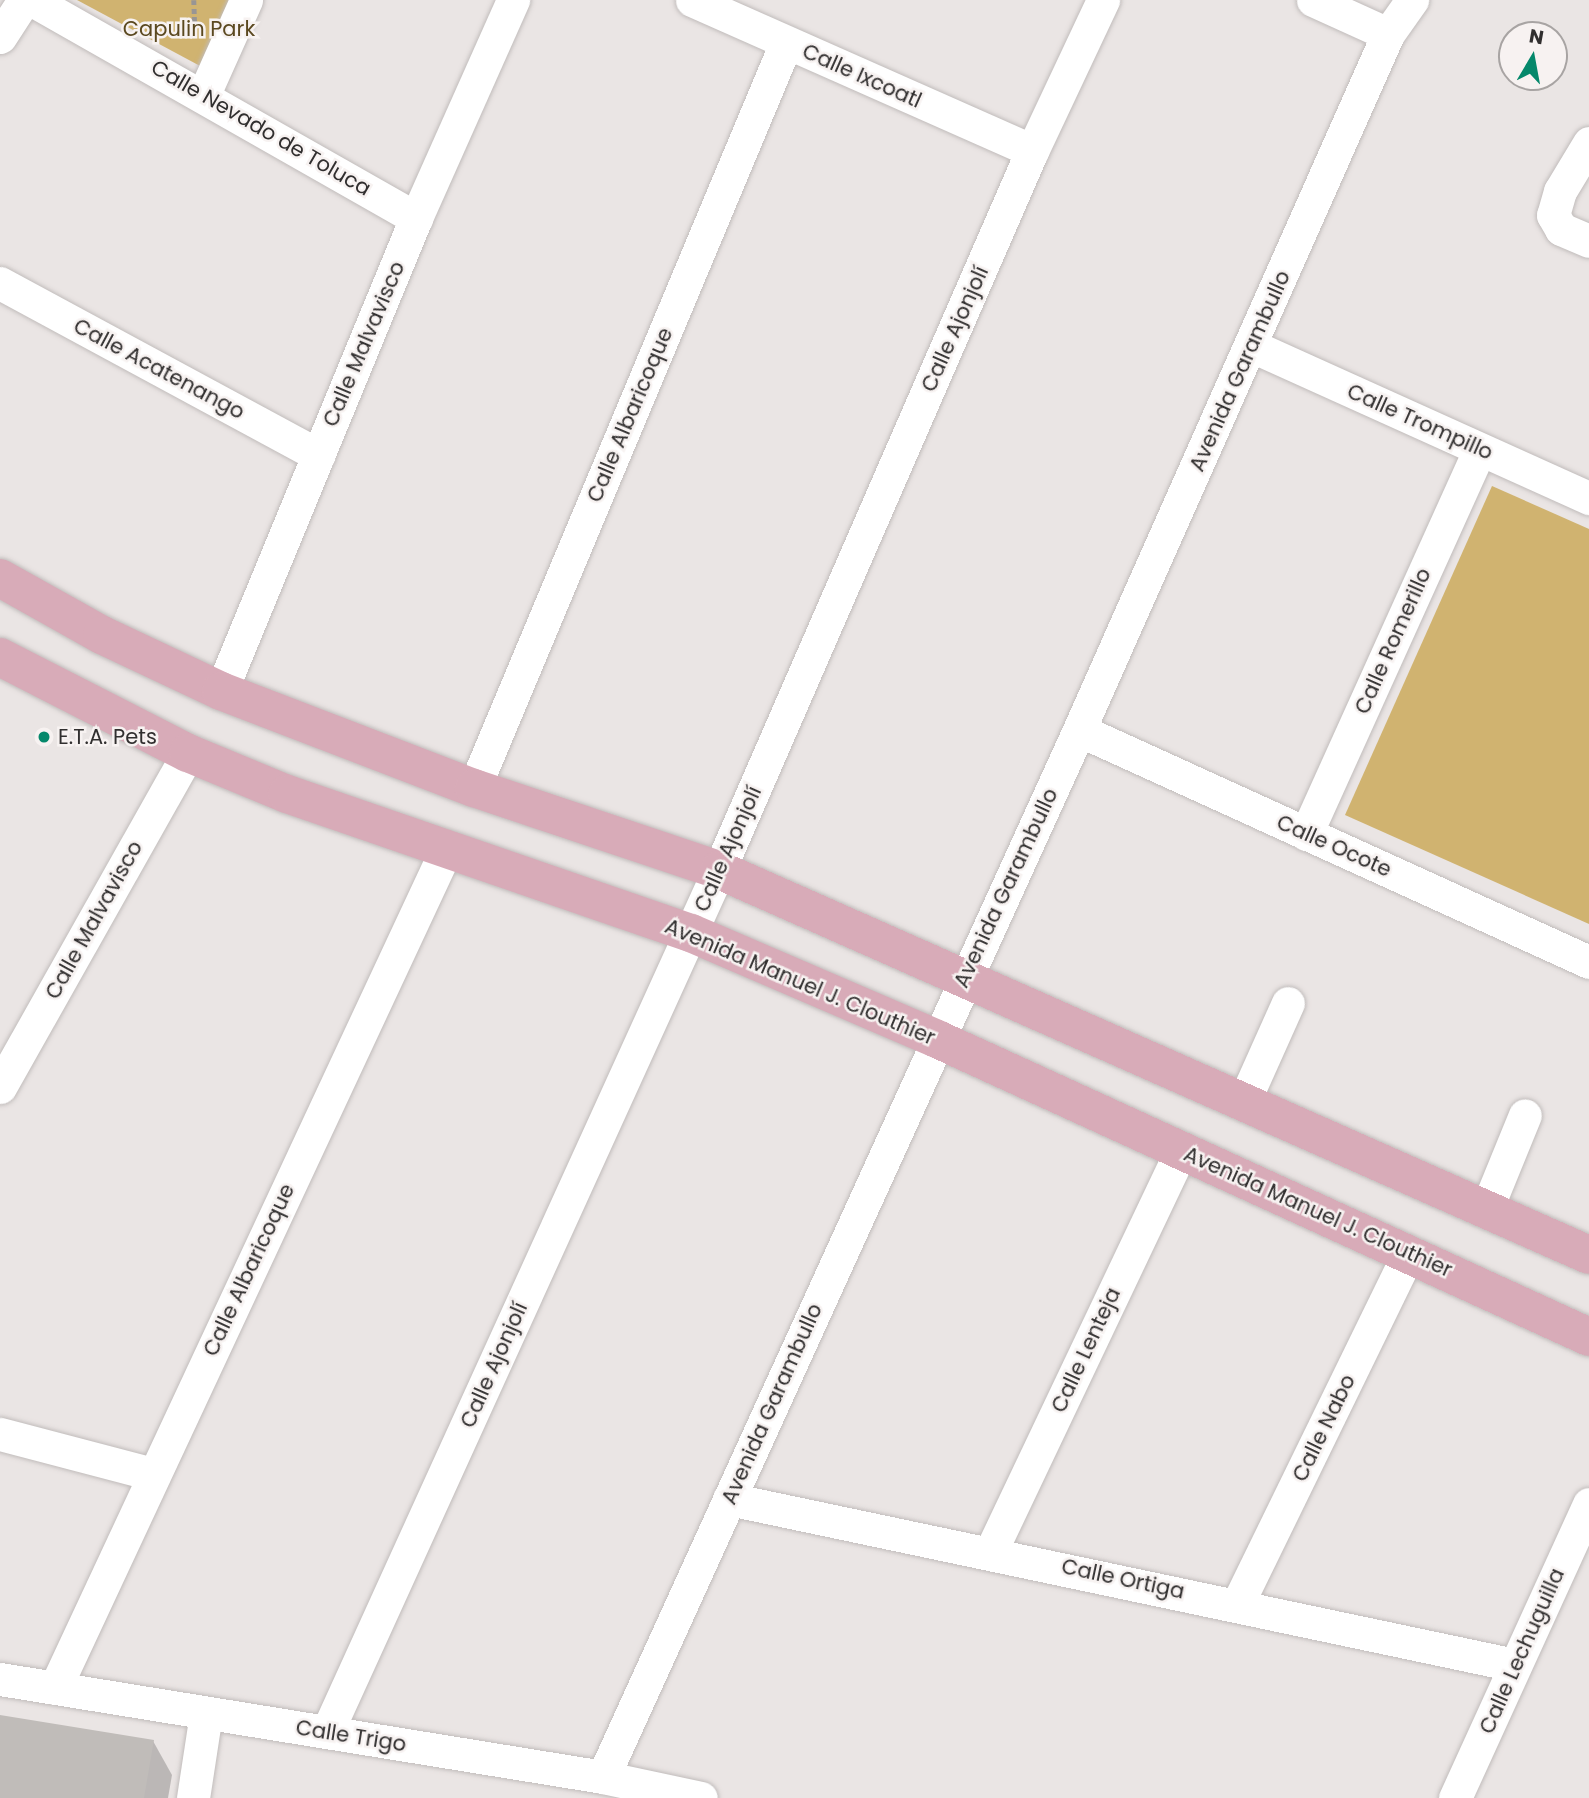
<!DOCTYPE html>
<meta charset="utf-8">
<style>
body{margin:0}
#map{position:relative;width:1589px;height:1798px;overflow:hidden;background:#eae5e4;font-family:Poppins,sans-serif}
div>[style]{position:absolute}
.green>*{inset:0;background:#d0b370}
.shadow>*{inset:0;background:#0003}
.building>*{inset:0;background:#c0bcb9}
.path>*{height:4.5px;margin-top:-2.25px;transform-origin:0;background:repeating-linear-gradient(90deg,#989594 0 5px,transparent 0 8.5px)}
.roads{filter:drop-shadow(0 0 2px #c1bcbb) drop-shadow(0 0 2px #c1bcbb)}
.minor>*{height:33px;margin:-16.5px;padding:0 16.5px;transform-origin:16.5px;border-radius:16.5px;background:#fff}
.major>*{height:38px;margin:-19px;padding:0 19px;transform-origin:19px;border-radius:19px;background:#d8abb8}
.dots>*{width:19px;height:19px;translate:-50% -50%;box-sizing:border-box;border:4px solid #f7f2f1;border-radius:50%}
span{translate:-50% -50%;white-space:nowrap;text-align:center;line-height:1.15;-webkit-text-stroke:5px #f7f2f1;paint-order:stroke}
.park-label{font-size:21px;color:#5b4920}
.street-label{font-size:21px;color:#312f2f}
.poi-label{font-size:21px;color:#312f2f}
.left{translate:0 -50%;text-align:left}
.north{position:absolute;left:1498px;top:21px;width:70px;height:70px;box-sizing:border-box;background:#f7f2f1;border:2px solid #a8a4a3;border-radius:50%;rotate:10deg;font-size:19px;font-weight:700;line-height:28px;text-align:center;color:#312f2f}
.north::after{content:'';display:block;margin:auto;width:24px;height:32px;background:#05886b;clip-path:polygon(50% 0,100% 100%,50% 72%,0 100%)}
</style>
<div id="map">
<div class="green">
<div style="clip-path:polygon(77px 0,233px 0,202px 67px)"></div>
<div style="clip-path:polygon(1492px 486px,1589px 529px,1589px 924px,1345px 815px)"></div>
</div>
<div class="shadow">
<div style="clip-path:polygon(0 1717px,153px 1741px,172px 1775px,168px 1798px,0 1798px)"></div>
</div>
<div class="building">
<div style="clip-path:polygon(0 1715px,154px 1740px,144px 1798px,0 1798px)"></div>
</div>
<div class="path">
<div style="left:194px;top:0;width:27px;rotate:88deg"></div>
</div>
<div class="roads">
<div class="minor">
<div style="left:32px;top:0;width:442px;rotate:29.6deg"></div>
<div style="left:692px;top:0;width:372px;rotate:23.9deg"></div>
<div style="left:1313px;top:0;width:82px;rotate:24.4deg"></div>
<div style="left:0;top:37px;width:44px;rotate:-57deg"></div>
<div style="left:204px;top:94px;width:103px;rotate:-65.9deg"></div>
<div style="left:1589px;top:143px;width:56px;rotate:121.1deg"></div>
<div style="left:1560px;top:191px;width:25px;rotate:106deg"></div>
<div style="left:1553px;top:215px;width:16px;rotate:60deg"></div>
<div style="left:1561px;top:229px;width:30px;rotate:23deg"></div>
<div style="left:0;top:283px;width:362px;rotate:28.4deg"></div>
<div style="left:1252px;top:346px;width:370px;rotate:24.3deg"></div>
<div style="left:221px;top:691px;width:512px;rotate:-67.6deg"></div>
<div style="left:416px;top:218px;width:239px;rotate:-66deg"></div>
<div style="left:1079px;top:730px;width:560px;rotate:24.46deg"></div>
<div style="left:474px;top:788px;width:808px;rotate:-67.28deg"></div>
<div style="left:1306px;top:834px;width:422px;rotate:-65.7deg"></div>
<div style="left:0;top:1087px;width:383px;rotate:-60.6deg"></div>
<div style="left:1245px;top:1099px;width:105px;rotate:-65.9deg"></div>
<div style="left:1487px;top:1208px;width:100px;rotate:-67.8deg"></div>
<div style="left:0;top:1434px;width:158px;rotate:14.7deg"></div>
<div style="left:729px;top:1499px;width:803px;rotate:11.93deg"></div>
<div style="left:991px;top:1551px;width:444px;rotate:-64.6deg"></div>
<div style="left:1238px;top:1603px;width:390px;rotate:-64deg"></div>
<div style="left:0;top:1679px;width:611px;rotate:9.23deg"></div>
<div style="left:603px;top:1777px;width:100px;rotate:12.1deg"></div>
<div style="left:55px;top:1688px;width:922px;rotate:-64.99deg"></div>
<div style="left:327px;top:1732px;width:947px;rotate:-65.55deg"></div>
<div style="left:719px;top:870px;width:784px;rotate:-66.48deg"></div>
<div style="left:1032px;top:151px;width:167px;rotate:-64.8deg"></div>
<div style="left:603px;top:1777px;width:1150px;rotate:-65.55deg"></div>
<div style="left:1079px;top:730px;width:762px;rotate:-66.06deg"></div>
<div style="left:1388px;top:34px;width:42px;rotate:-54.8deg"></div>
<div style="left:193px;top:1798px;width:86px;rotate:-81.3deg"></div>
<div style="left:1455px;top:1798px;width:323px;rotate:-65.5deg"></div>
</div>
<div class="major">
<div style="left:0;top:578px;width:117px;rotate:29.2deg"></div>
<div style="left:102px;top:635px;width:132px;rotate:25.2deg"></div>
<div style="left:221px;top:691px;width:271px;rotate:21deg"></div>
<div style="left:474px;top:788px;width:258px;rotate:18.5deg"></div>
<div style="left:719px;top:870px;width:951px;rotate:23.87deg"></div>
<div style="left:0;top:657px;width:211px;rotate:27.1deg"></div>
<div style="left:188px;top:753px;width:107px;rotate:22.5deg"></div>
<div style="left:287px;top:794px;width:427px;rotate:19deg"></div>
<div style="left:691px;top:933px;width:268px;rotate:23.3deg"></div>
<div style="left:937px;top:1039px;width:717px;rotate:24.56deg"></div>
</div>
</div>
<div class="dots">
<div style="left:44px;top:737px;background:#05886b"></div>
</div>
<div class="park-label">
<span style="left:189px;top:29px">Capulin Park</span>
</div>
<div class="street-label">
<span style="left:862px;top:76px;rotate:24deg">Calle Ixcoatl</span>
<span style="left:261px;top:128px;rotate:30deg">Calle Nevado de Toluca</span>
<span style="left:955px;top:329px;rotate:-66deg">Calle Ajonjolí</span>
<span style="left:364px;top:344px;rotate:-67deg">Calle Malvavisco</span>
<span style="left:159px;top:369px;rotate:28deg">Calle Acatenango</span>
<span style="left:1240px;top:371px;rotate:-66deg">Avenida Garambullo</span>
<span style="left:630px;top:415px;rotate:-67deg">Calle Albaricoque</span>
<span style="left:1420px;top:422px;rotate:24deg">Calle Trompillo</span>
<span style="left:1393px;top:641px;rotate:-66deg">Calle Romerillo</span>
<span style="left:1334px;top:846px;rotate:24deg">Calle Ocote</span>
<span style="left:728px;top:849px;rotate:-66deg">Calle Ajonjolí</span>
<span style="left:1006px;top:888px;rotate:-65deg">Avenida Garambullo</span>
<span style="left:94px;top:920px;rotate:-61deg">Calle Malvavisco</span>
<span style="left:800px;top:982px;rotate:23deg">Avenida Manuel J. Clouthier</span>
<span style="left:1318px;top:1212px;rotate:24deg">Avenida Manuel J. Clouthier</span>
<span style="left:249px;top:1270px;rotate:-65deg">Calle Albaricoque</span>
<span style="left:1086px;top:1350px;rotate:-65deg">Calle Lenteja</span>
<span style="left:494px;top:1365px;rotate:-66deg">Calle Ajonjolí</span>
<span style="left:772px;top:1404px;rotate:-66deg">Avenida Garambullo</span>
<span style="left:1324px;top:1428px;rotate:-64deg">Calle Nabo</span>
<span style="left:1123px;top:1579px;rotate:12deg">Calle Ortiga</span>
<span style="left:1522px;top:1651px;rotate:-66deg">Calle Lechuguilla</span>
<span style="left:351px;top:1736px;rotate:9deg">Calle Trigo</span>
</div>
<div class="poi-label">
<span class="left" style="left:58px;top:737px">E.T.A. Pets</span>
</div>
<div class="north">N</div>
</div>
